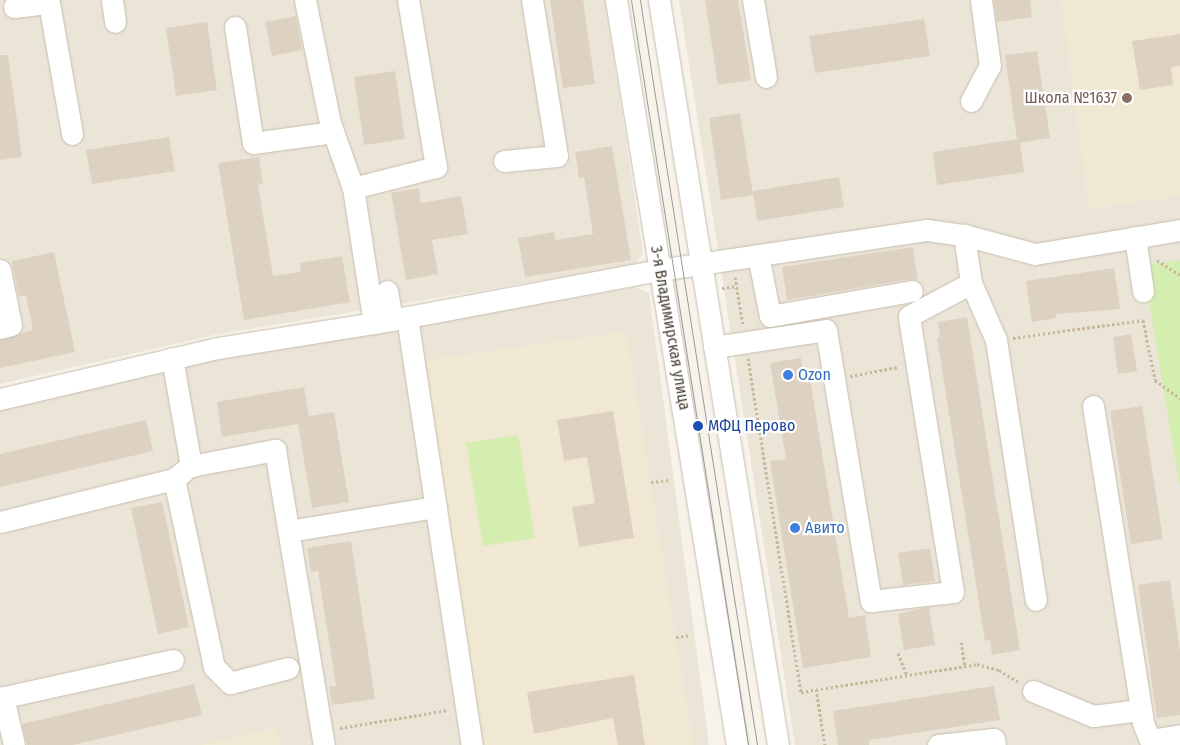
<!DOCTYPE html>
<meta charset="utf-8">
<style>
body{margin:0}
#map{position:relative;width:1180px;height:745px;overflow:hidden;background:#f7f3ea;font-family:"Fira Sans Condensed",sans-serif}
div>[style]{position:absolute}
.residential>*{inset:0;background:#ebe5d8}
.education>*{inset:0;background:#f1e8d3}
.green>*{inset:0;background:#d3eeaf}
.building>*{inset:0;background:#ddd2c1}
.path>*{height:3px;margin-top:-1.5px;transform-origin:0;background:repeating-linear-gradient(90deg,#c7b79b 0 2.5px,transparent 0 5px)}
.roads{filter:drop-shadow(0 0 1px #c6beae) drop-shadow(0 0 1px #c6beae)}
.minor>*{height:21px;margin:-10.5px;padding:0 10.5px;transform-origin:10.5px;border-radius:10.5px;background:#fff}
.tram>*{height:1px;margin:-0.5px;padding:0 0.5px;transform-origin:0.5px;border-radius:0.5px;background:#999}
.dots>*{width:14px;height:14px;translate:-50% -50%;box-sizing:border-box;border:2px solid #fff;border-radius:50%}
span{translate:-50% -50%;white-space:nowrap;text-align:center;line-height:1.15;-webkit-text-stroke:4.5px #fff;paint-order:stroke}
.education-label{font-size:16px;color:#785e54}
.right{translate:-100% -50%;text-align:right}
.street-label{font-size:16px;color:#4c4437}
.shop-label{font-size:16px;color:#366cbe}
.left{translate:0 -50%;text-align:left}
.transit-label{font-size:16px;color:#164399}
</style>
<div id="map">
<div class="residential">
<div style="clip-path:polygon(0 0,605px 0,643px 254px,634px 265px,214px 335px,0 384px)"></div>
<div style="clip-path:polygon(679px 0,1180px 0,1180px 745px,795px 745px)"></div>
<div style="clip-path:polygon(636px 287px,649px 293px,709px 745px,0 745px,0 410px,219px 359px)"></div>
</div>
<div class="education">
<div style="clip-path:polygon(1061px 0,1180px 0,1180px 196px,1089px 209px)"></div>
<div style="clip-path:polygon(626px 332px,693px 745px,482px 745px,425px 360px)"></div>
<div style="clip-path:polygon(276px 728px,280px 745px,200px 745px)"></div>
</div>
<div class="green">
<div style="clip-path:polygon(1180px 260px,1180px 488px,1143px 265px)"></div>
<div style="clip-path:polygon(518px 435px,535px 538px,483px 546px,466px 443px)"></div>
</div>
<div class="building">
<div style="clip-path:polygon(550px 0,583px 0,595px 84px,563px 88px)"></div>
<div style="clip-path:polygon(705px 0,738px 0,751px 80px,718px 85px)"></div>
<div style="clip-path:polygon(994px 0,1030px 0,1032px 17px,997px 22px)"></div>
<div style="clip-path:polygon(296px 16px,302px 50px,272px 56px,265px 22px)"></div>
<div style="clip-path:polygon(924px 19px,930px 56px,815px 73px,809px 36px)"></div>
<div style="clip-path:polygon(207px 22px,217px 90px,176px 96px,166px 28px)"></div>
<div style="clip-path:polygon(1180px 34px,1180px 66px,1171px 67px,1173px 85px,1140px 90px,1132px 41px)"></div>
<div style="clip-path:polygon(1037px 51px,1050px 138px,1020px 143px,1024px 172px,937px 185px,933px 152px,1017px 139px,1005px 55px)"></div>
<div style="clip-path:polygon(0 55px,8px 55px,22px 157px,0 160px)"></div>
<div style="clip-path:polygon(395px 71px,405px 139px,364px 145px,354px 77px)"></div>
<div style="clip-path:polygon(740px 113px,753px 195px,721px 200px,709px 118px)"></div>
<div style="clip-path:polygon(169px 137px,175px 171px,92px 184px,86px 150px)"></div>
<div style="clip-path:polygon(612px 146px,631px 260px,525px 277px,518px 238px,554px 232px,555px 240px,593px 234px,584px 177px,579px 178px,575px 152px)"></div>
<div style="clip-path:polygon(259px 157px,263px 184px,258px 185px,273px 276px,301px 272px,300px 263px,342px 256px,350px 302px,244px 320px,218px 163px)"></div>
<div style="clip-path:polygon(839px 177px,844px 207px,757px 221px,753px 191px)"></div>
<div style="clip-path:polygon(419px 188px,421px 203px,461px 196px,468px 234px,432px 240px,438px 274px,406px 280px,391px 193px)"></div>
<div style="clip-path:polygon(913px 247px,918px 280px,910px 279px,787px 300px,782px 267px)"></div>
<div style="clip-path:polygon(54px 252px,75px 352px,0 368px,0 340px,33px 330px,26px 295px,19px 297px,12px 261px)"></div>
<div style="clip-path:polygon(1114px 268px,1120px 309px,1056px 314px,1056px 318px,1032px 322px,1026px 281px)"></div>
<div style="clip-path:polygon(967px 317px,1020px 650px,992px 655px,990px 640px,985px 641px,937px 338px,940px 337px,938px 322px)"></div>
<div style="clip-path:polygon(1131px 334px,1137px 371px,1118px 374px,1113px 337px)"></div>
<div style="clip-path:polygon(801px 358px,803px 374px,809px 373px,849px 618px,865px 615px,871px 657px,803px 668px,770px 461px,786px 459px,770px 363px)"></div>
<div style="clip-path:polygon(304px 387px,309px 416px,334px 412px,349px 502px,312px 508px,298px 424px,222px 437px,217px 402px)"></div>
<div style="clip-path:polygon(1142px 406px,1163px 539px,1131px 544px,1110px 411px)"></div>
<div style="clip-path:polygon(613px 411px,634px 538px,579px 547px,572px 507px,595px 503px,587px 457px,564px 461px,557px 420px)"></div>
<div style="clip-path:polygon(146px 420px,153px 451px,0 487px,0 454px)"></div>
<div style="clip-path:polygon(162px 502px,189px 627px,158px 634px,131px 508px)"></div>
<div style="clip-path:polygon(351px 541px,375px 699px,332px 705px,329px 687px,336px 686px,318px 571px,311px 572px,307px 548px)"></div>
<div style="clip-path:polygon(930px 548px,935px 581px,903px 585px,898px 553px)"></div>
<div style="clip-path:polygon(1170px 580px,1180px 651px,1180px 715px,1157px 718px,1138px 585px)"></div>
<div style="clip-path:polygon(929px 607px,935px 645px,904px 650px,898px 614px)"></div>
<div style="clip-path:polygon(634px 675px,645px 745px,618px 745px,613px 718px,534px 734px,527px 692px)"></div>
<div style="clip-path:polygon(194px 684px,202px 715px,73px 745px,27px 745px,22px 724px)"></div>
<div style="clip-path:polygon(994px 686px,1000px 720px,869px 740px,869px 745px,838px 745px,833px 711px)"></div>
</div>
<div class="path">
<div style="left:1157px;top:260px;width:27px;rotate:33deg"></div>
<div style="left:735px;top:277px;width:49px;rotate:80.5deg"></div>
<div style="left:722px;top:288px;width:15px;rotate:-8deg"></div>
<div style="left:1013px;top:338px;width:131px;rotate:-7.9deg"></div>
<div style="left:1143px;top:320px;width:61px;rotate:78.7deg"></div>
<div style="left:1155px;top:380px;width:31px;rotate:36deg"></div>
<div style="left:748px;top:358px;width:338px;rotate:81deg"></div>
<div style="left:801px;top:692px;width:178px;rotate:-9deg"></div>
<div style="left:977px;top:664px;width:23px;rotate:15deg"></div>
<div style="left:999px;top:670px;width:22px;rotate:32deg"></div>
<div style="left:850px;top:376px;width:49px;rotate:-10.6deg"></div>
<div style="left:651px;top:482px;width:17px;rotate:-7deg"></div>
<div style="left:676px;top:637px;width:15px;rotate:-8deg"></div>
<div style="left:961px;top:642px;width:24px;rotate:81deg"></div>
<div style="left:898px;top:653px;width:24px;rotate:68deg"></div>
<div style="left:816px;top:689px;width:57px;rotate:80.9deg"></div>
<div style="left:340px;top:728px;width:110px;rotate:-9.4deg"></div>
</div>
<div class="roads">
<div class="minor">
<div style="left:112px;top:0;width:22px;rotate:82deg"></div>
<div style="left:305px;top:0;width:126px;rotate:78.5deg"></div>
<div style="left:330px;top:123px;width:69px;rotate:70.5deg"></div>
<div style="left:353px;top:188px;width:137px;rotate:81.2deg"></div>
<div style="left:616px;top:0;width:755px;rotate:80.77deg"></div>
<div style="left:659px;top:0;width:754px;rotate:80.92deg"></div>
<div style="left:753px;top:0;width:78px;rotate:80.4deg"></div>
<div style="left:14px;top:7px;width:35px;rotate:-7deg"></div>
<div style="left:49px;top:3px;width:133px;rotate:80deg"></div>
<div style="left:235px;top:27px;width:117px;rotate:81.2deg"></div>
<div style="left:253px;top:143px;width:81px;rotate:-7.8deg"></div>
<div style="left:971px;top:101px;width:40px;rotate:-62deg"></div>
<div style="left:990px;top:66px;width:67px;rotate:-97.8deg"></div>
<div style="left:504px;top:161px;width:53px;rotate:-5.4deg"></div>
<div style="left:557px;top:156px;width:158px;rotate:-99.1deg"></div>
<div style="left:353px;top:188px;width:86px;rotate:-14.2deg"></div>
<div style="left:436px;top:167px;width:169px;rotate:-99.5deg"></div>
<div style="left:1135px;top:237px;width:55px;rotate:81.6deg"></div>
<div style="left:758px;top:255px;width:62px;rotate:78.9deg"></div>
<div style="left:770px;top:316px;width:144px;rotate:-10deg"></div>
<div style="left:0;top:270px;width:56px;rotate:78.7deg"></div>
<div style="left:11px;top:325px;width:11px;rotate:165deg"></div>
<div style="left:971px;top:283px;width:62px;rotate:66.3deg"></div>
<div style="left:996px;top:340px;width:263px;rotate:81.3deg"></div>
<div style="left:387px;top:291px;width:29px;rotate:80deg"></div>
<div style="left:407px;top:317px;width:433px;rotate:81.4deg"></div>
<div style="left:714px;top:347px;width:113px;rotate:-8.6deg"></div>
<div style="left:826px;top:330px;width:275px;rotate:80.6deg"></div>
<div style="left:871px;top:601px;width:82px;rotate:-6.3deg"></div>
<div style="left:953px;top:592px;width:279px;rotate:-99.1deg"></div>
<div style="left:909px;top:316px;width:70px;rotate:-28deg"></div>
<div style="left:971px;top:283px;width:49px;rotate:-98.3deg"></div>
<div style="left:172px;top:358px;width:110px;rotate:80deg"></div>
<div style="left:191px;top:466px;width:86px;rotate:-10.8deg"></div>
<div style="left:275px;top:450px;width:299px;rotate:80.6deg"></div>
<div style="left:0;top:399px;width:224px;rotate:-13.2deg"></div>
<div style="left:218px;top:348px;width:176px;rotate:-9.1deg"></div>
<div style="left:392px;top:320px;width:272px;rotate:-10.6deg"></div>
<div style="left:659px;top:270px;width:271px;rotate:-8.5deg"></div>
<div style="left:927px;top:230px;width:37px;rotate:8deg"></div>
<div style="left:964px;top:235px;width:73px;rotate:15deg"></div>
<div style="left:1035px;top:254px;width:147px;rotate:-9.4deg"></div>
<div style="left:1093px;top:406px;width:321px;rotate:81deg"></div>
<div style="left:1143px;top:723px;width:18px;rotate:68deg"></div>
<div style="left:1150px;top:740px;width:30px;rotate:-9deg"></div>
<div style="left:174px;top:479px;width:192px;rotate:78deg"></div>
<div style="left:214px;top:667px;width:23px;rotate:45deg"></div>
<div style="left:230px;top:683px;width:60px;rotate:-14.5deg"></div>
<div style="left:0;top:522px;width:179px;rotate:-13.9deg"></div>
<div style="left:174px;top:479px;width:13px;rotate:-39deg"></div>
<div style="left:289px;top:531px;width:149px;rotate:-9.3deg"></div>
<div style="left:1033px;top:691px;width:65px;rotate:22.6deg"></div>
<div style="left:1093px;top:716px;width:47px;rotate:-7.3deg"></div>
<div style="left:3px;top:697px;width:49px;rotate:77.1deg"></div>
<div style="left:0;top:698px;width:177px;rotate:-12.4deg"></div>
<div style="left:938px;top:745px;width:56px;rotate:-6.1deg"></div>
<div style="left:994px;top:739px;width:6px;rotate:81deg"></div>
</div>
</div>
<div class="tram">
<div style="left:631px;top:0;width:754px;rotate:81.07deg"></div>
<div style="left:640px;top:0;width:754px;rotate:81.07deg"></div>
</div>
<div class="dots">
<div style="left:1127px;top:98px;background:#8d6e63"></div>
<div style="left:788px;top:375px;background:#3f7fe0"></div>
<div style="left:698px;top:426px;background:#1a4fb4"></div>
<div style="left:795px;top:528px;background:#3f7fe0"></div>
</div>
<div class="education-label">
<span class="right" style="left:1117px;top:98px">Школа №1637</span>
</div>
<div class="street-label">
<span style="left:670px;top:328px;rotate:80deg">3-я Владимирская улица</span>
</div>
<div class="shop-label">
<span class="left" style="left:798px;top:375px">Ozon</span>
<span class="left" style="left:805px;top:528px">Авито</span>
</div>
<div class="transit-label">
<span class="left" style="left:708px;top:426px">МФЦ Перово</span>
</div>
</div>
